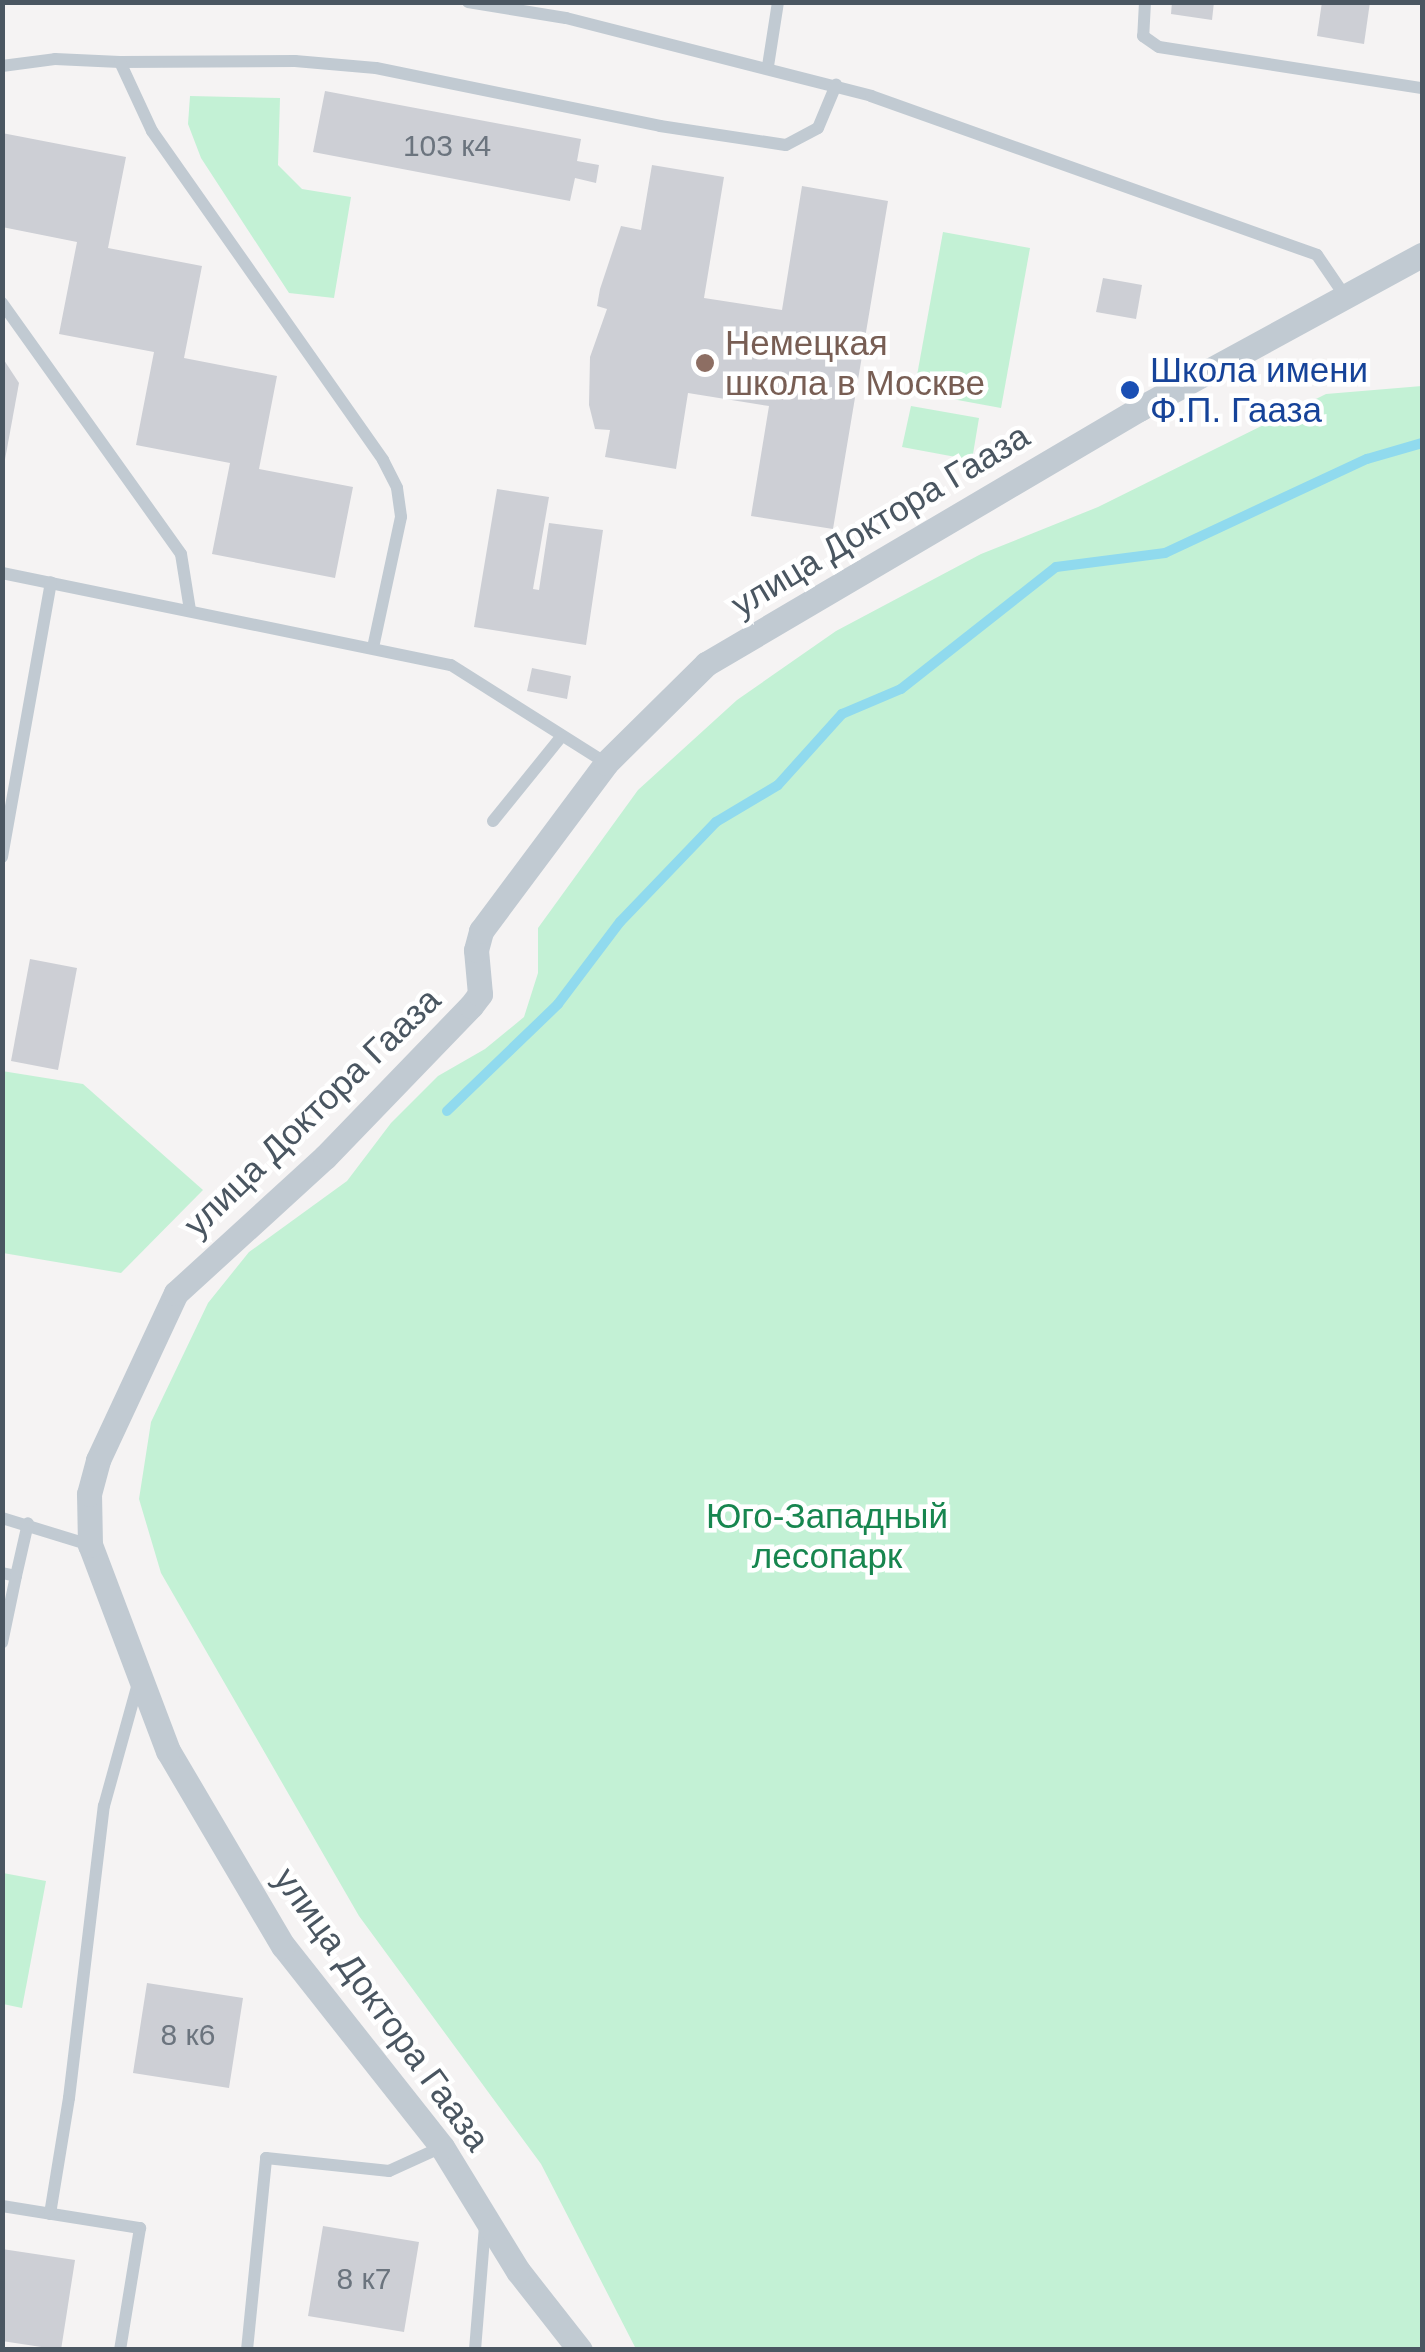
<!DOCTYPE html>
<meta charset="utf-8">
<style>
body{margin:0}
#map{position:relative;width:1425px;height:2352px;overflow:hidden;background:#f5f3f3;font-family:Arial,sans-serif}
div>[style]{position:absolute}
.green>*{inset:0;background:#c3f1d5}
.stream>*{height:10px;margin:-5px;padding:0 5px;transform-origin:5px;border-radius:5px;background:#90daee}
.building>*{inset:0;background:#cdcfd5}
.lane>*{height:12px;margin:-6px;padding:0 6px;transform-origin:6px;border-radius:6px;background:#c1cad2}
.street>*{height:25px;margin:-12.5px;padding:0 12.5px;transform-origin:12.5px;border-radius:12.5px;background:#c1cad2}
.dots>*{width:28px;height:28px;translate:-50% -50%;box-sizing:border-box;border:5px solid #fff;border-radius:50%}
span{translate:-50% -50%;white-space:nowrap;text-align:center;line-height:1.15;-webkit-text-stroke:9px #fff;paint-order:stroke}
.number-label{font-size:30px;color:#6b747e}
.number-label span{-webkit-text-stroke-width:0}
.education-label{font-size:35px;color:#785e54}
.left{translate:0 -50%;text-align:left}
.transit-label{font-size:35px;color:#164399}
.street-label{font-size:35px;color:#4a5661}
.park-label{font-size:35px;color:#17864f}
.frame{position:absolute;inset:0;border:5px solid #4a5661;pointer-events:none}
</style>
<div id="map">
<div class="green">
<div style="clip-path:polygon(190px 96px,280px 98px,278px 165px,302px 189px,351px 197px,334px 298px,289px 293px,201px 158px,188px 124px)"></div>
<div style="clip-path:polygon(943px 232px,1030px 248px,1001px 408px,914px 392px)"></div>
<div style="clip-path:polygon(1422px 386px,1422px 2349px,636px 2349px,541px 2164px,359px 1916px,161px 1573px,139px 1499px,151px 1422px,208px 1303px,249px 1252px,347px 1181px,391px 1123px,438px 1076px,485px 1049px,524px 1017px,538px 973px,538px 928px,638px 790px,737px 700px,836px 631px,981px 554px,1098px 507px,1326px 394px)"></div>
<div style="clip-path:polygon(911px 406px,979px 418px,972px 460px,902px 447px)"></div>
<div style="clip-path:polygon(2px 1071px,83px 1084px,203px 1190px,121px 1273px,3px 1253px)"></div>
<div style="clip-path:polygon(3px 1873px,46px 1881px,22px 2008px,3px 2004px)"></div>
</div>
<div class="stream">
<div style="left:447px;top:1111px;width:154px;rotate:-43.9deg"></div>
<div style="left:558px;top:1004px;width:103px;rotate:-52.9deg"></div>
<div style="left:620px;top:922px;width:139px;rotate:-46.2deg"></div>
<div style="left:716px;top:822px;width:72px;rotate:-30.8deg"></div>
<div style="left:778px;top:785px;width:96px;rotate:-48deg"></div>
<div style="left:842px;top:714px;width:64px;rotate:-23deg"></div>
<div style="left:901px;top:689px;width:197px;rotate:-38.2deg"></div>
<div style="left:1056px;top:567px;width:110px;rotate:-7.3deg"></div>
<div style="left:1165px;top:553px;width:223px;rotate:-25deg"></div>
<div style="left:1367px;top:459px;width:57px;rotate:-16.2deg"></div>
</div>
<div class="building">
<div style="clip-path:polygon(1172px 2px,1214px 2px,1212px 20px,1171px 14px)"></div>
<div style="clip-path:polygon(1322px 2px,1370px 2px,1364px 44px,1317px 36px)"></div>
<div style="clip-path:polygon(325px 91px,581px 139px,577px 161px,599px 165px,596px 183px,575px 178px,570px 201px,313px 152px)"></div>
<div style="clip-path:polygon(2px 133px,126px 157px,108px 248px,202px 266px,184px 358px,277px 376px,259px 469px,353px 487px,335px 578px,212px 554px,230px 463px,136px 445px,154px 352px,59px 334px,77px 242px,2px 227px)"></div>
<div style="clip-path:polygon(652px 165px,724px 177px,704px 298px,782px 310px,802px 186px,888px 201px,833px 529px,751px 516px,769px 406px,688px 393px,676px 469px,605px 457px,610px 430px,595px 429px,589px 405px,590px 357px,607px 309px,597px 306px,600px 289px,621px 226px,641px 230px)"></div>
<div style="clip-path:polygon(1103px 278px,1142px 285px,1136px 319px,1096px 312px)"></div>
<div style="clip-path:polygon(2px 357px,19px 383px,4px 465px,2px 465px)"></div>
<div style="clip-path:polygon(497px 489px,549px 497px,533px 589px,539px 590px,549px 523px,603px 530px,586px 645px,474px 627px)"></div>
<div style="clip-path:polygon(532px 668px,571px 676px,567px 699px,527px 691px)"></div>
<div style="clip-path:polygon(30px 959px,77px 968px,58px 1070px,11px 1061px)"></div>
<div style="clip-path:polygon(147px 1983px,243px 1998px,229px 2088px,133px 2073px)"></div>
<div style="clip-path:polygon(323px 2226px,419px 2242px,404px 2332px,308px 2316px)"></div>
<div style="clip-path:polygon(2px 2249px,75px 2260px,61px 2350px,2px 2341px)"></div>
</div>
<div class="lane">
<div style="left:468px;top:2px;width:99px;rotate:9.3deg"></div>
<div style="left:566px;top:18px;width:315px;rotate:14.3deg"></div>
<div style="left:871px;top:96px;width:473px;rotate:19.6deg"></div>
<div style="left:1317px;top:255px;width:50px;rotate:55.7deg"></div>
<div style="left:1145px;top:2px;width:34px;rotate:93deg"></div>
<div style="left:1143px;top:36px;width:19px;rotate:35deg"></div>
<div style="left:1159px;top:47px;width:266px;rotate:8.9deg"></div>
<div style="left:120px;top:62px;width:175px;rotate:-0.3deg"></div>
<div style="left:295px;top:61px;width:81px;rotate:4.9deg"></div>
<div style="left:376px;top:68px;width:290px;rotate:11.5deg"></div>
<div style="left:660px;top:126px;width:127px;rotate:8.6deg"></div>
<div style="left:786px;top:145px;width:36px;rotate:-28deg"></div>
<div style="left:818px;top:128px;width:47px;rotate:-67.3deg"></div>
<div style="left:2px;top:66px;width:53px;rotate:-7.5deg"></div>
<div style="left:55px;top:59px;width:65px;rotate:2.6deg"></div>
<div style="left:120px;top:62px;width:76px;rotate:65.1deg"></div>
<div style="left:152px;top:131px;width:402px;rotate:54.9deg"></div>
<div style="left:383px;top:460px;width:31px;rotate:63deg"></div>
<div style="left:397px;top:488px;width:29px;rotate:82deg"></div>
<div style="left:401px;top:517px;width:134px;rotate:102.1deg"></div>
<div style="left:768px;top:66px;width:65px;rotate:-81.1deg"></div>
<div style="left:2px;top:303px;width:308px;rotate:54.5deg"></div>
<div style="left:181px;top:554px;width:57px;rotate:80.9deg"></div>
<div style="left:2px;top:573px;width:458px;rotate:11.6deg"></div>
<div style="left:451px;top:665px;width:183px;rotate:32.3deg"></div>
<div style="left:493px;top:821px;width:108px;rotate:-51deg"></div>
<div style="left:2px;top:857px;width:279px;rotate:-79.9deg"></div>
<div style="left:2px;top:1518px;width:92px;rotate:17.1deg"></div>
<div style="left:2px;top:1573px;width:14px;rotate:12deg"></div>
<div style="left:16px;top:1576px;width:68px;rotate:101.8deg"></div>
<div style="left:16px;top:1576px;width:54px;rotate:-77.2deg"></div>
<div style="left:2px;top:2206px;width:140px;rotate:9.1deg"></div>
<div style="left:140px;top:2228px;width:124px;rotate:99.3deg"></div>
<div style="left:50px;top:2214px;width:118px;rotate:-80.7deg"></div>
<div style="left:69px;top:2098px;width:294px;rotate:-83.2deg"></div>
<div style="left:104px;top:1806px;width:131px;rotate:-74.5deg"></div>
<div style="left:247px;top:2350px;width:193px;rotate:-84.3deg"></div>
<div style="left:266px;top:2158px;width:124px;rotate:6deg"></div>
<div style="left:389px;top:2171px;width:58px;rotate:-24.4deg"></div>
<div style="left:475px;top:2350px;width:125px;rotate:-85.4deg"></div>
</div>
<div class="street">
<div style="left:580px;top:2350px;width:100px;rotate:-128.1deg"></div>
<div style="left:518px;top:2271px;width:145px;rotate:-121.5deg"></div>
<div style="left:442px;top:2147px;width:256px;rotate:-128.3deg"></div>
<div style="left:283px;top:1946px;width:226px;rotate:-120.5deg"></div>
<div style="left:168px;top:1751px;width:220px;rotate:-110.7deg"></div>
<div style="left:90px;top:1545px;width:51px;rotate:-91.1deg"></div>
<div style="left:89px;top:1494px;width:35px;rotate:-75deg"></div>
<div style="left:98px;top:1460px;width:184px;rotate:-65deg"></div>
<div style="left:176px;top:1293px;width:202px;rotate:-42.4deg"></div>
<div style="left:325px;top:1157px;width:210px;rotate:-46deg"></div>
<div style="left:471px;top:1006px;width:15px;rotate:-53deg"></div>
<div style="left:480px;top:994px;width:44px;rotate:-95.2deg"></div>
<div style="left:476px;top:950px;width:20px;rotate:-75deg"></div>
<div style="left:481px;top:931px;width:209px;rotate:-53.3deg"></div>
<div style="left:606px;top:763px;width:141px;rotate:-44.7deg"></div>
<div style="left:706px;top:664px;width:503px;rotate:-30.49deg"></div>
<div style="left:1139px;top:409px;width:322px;rotate:-28.6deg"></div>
</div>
<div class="dots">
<div style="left:705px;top:363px;background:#8d6e63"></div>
<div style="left:1130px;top:390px;background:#1a4fb4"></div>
</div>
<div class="number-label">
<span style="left:447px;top:146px">103 к4</span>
<span style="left:188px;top:2035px">8 к6</span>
<span style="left:364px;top:2279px">8 к7</span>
</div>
<div class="education-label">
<span class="left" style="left:725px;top:363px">Немецкая<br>школа в Москве</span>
</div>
<div class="transit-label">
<span class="left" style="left:1150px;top:390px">Школа имени<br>Ф.П. Гааза</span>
</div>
<div class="street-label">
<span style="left:880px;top:520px;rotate:-31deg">улица Доктора Гааза</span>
<span style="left:312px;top:1112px;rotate:-44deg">улица Доктора Гааза</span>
<span style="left:382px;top:2009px;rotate:54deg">улица Доктора Гааза</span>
</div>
<div class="park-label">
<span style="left:827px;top:1536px">Юго-Западный<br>лесопарк</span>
</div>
<div class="frame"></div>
</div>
